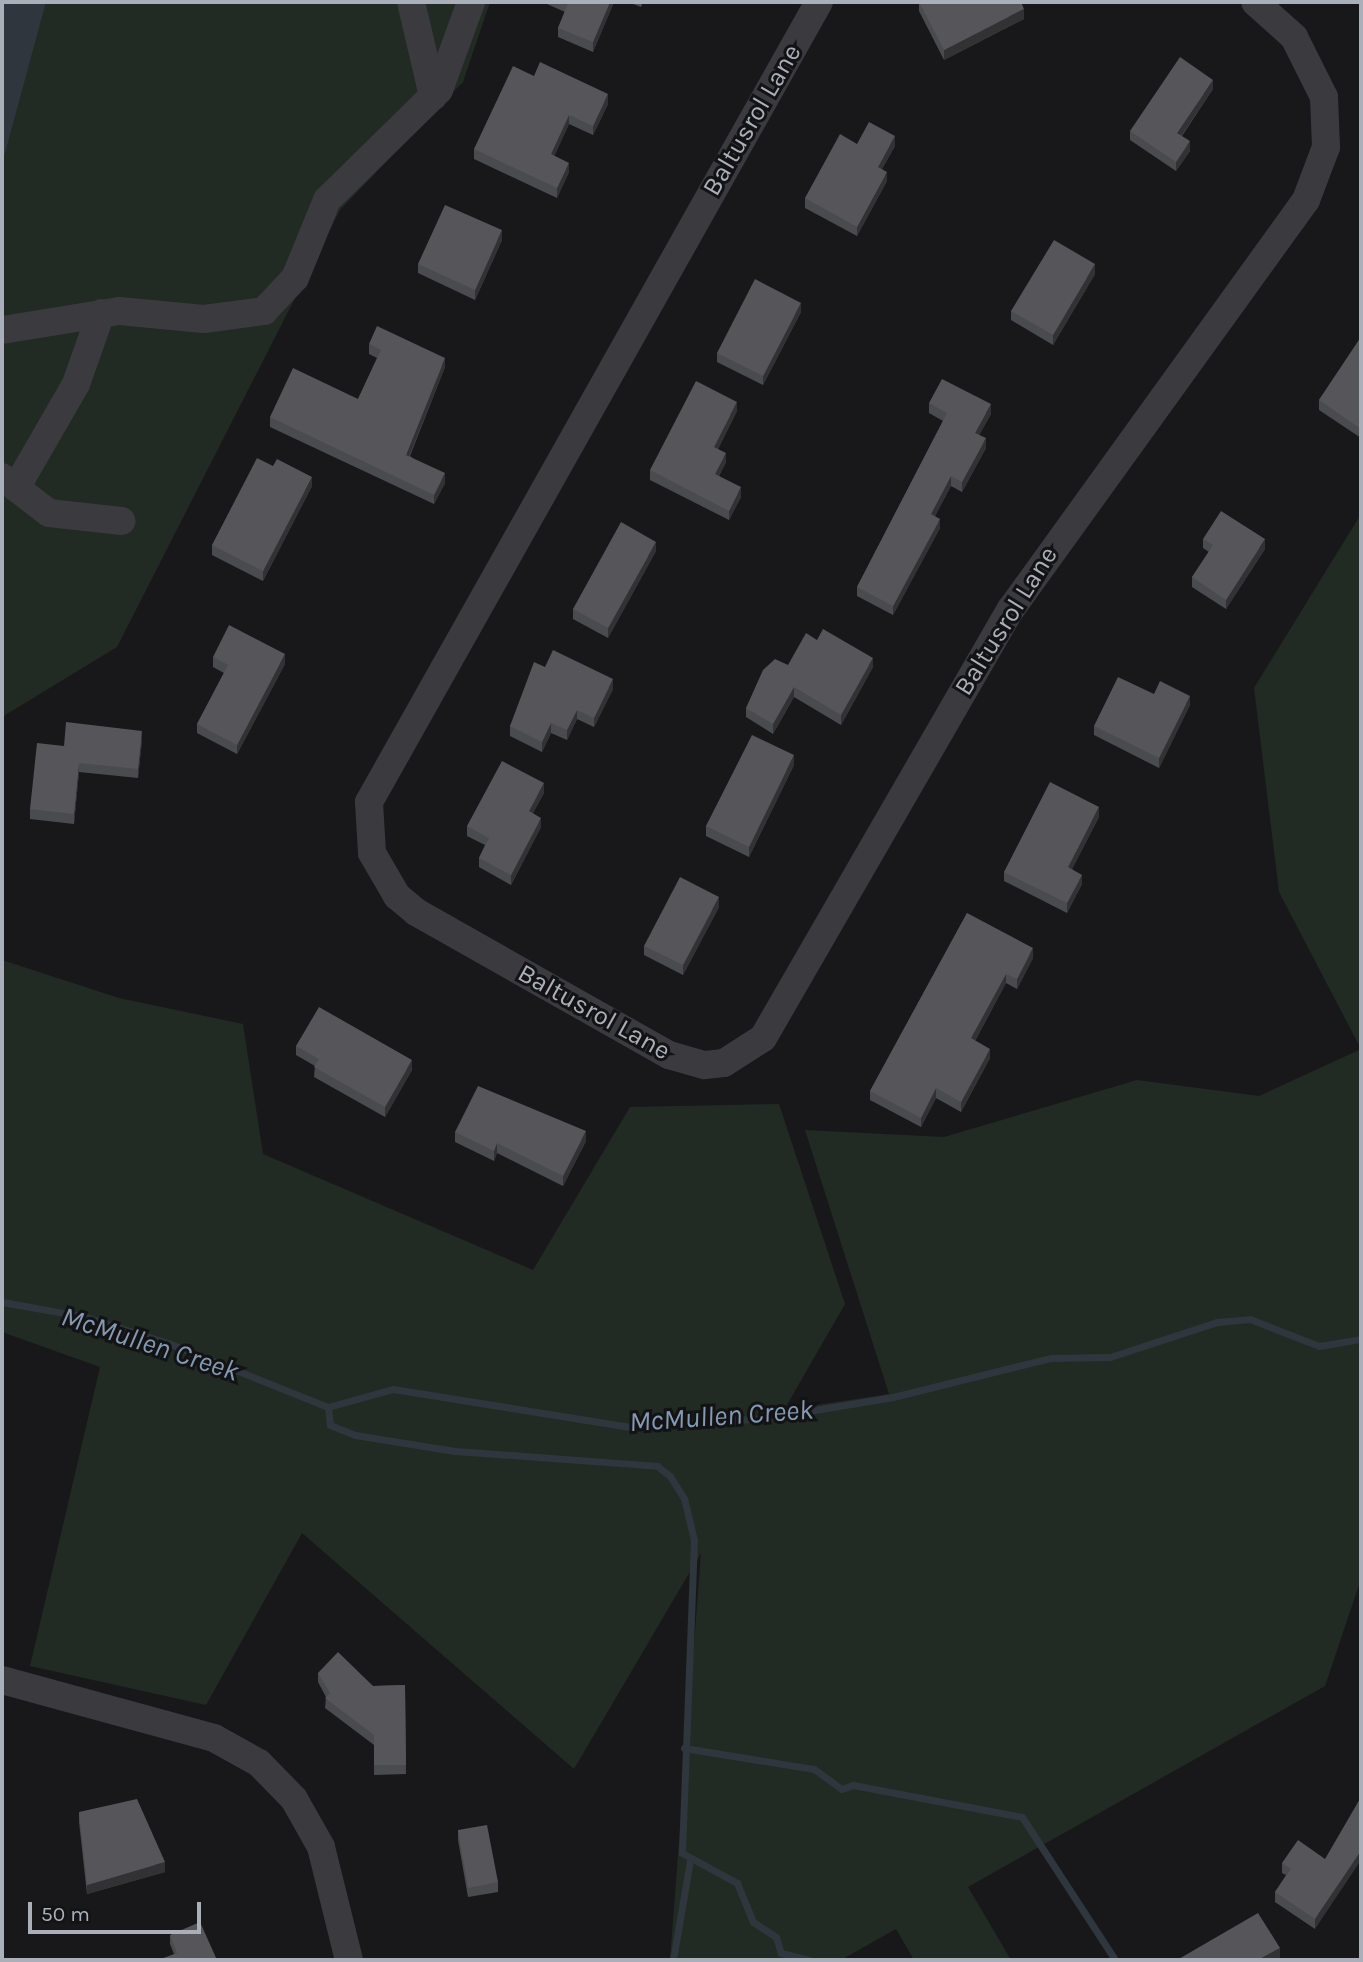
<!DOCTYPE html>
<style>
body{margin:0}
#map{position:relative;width:1363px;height:1962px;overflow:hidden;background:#18181a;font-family:Karla,sans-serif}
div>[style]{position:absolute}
.green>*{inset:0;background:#222a24}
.water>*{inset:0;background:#2f363e}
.stream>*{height:7px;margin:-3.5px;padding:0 3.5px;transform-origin:3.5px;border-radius:3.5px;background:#2f363e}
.minor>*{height:28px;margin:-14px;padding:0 14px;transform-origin:14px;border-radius:14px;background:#3a3a3f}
.wall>*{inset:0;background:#4a4b4f}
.shaded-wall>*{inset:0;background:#323235}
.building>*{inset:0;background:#55555a}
span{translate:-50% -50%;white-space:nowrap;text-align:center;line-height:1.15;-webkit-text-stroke:6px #131315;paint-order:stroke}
.street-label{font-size:26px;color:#abafb9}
.water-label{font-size:28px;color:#859ab2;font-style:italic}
.frame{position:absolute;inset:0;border:4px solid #abafb9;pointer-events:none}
.scale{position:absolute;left:28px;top:1902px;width:173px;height:32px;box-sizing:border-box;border:4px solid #abafb9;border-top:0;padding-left:9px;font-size:21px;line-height:24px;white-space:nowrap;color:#abafb9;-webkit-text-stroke:5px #131315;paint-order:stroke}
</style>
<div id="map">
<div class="green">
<div style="clip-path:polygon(2px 2px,490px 2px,463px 82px,340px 210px,117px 647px,2px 717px)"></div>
<div style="clip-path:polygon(1361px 514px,1361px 1579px,1325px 1686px,968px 1887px,1011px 1960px,914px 1960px,896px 1929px,841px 1960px,670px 1960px,701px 1553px,574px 1769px,302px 1533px,206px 1705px,30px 1666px,100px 1367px,2px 1332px,2px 960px,119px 998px,243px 1024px,263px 1154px,533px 1270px,630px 1107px,779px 1104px,845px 1304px,784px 1410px,889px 1394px,805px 1130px,944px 1137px,1137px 1080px,1259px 1096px,1361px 1049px,1279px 892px,1254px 688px)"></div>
</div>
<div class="water">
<div style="clip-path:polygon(2px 2px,46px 2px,2px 164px)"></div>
</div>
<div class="stream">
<div style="left:2px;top:1302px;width:85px;rotate:10.1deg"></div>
<div style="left:86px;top:1317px;width:86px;rotate:17.6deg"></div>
<div style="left:168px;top:1343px;width:172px;rotate:21.8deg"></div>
<div style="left:328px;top:1407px;width:67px;rotate:-15.5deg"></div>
<div style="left:393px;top:1389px;width:240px;rotate:9.1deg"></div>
<div style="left:630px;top:1427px;width:136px;rotate:-3.8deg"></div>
<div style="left:766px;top:1418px;width:129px;rotate:-9.4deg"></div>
<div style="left:893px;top:1397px;width:163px;rotate:-13.9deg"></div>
<div style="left:1051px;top:1358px;width:59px;rotate:-1deg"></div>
<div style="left:1110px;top:1357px;width:113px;rotate:-18.1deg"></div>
<div style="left:1217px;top:1322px;width:33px;rotate:-5deg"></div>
<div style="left:1250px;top:1319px;width:74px;rotate:21.4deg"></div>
<div style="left:1319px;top:1346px;width:43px;rotate:-9.5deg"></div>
<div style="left:328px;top:1407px;width:18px;rotate:84deg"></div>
<div style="left:330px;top:1425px;width:27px;rotate:22deg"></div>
<div style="left:355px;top:1435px;width:101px;rotate:9.1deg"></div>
<div style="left:455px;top:1451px;width:203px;rotate:4.2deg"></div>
<div style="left:657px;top:1466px;width:16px;rotate:38deg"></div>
<div style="left:670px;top:1476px;width:26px;rotate:58deg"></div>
<div style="left:684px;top:1498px;width:43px;rotate:76.6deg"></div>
<div style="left:694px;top:1540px;width:313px;rotate:92.2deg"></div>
<div style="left:682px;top:1853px;width:63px;rotate:28.6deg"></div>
<div style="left:737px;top:1883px;width:42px;rotate:67.7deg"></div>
<div style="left:753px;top:1922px;width:27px;rotate:33deg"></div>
<div style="left:776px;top:1937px;width:17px;rotate:73deg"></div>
<div style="left:781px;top:1953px;width:29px;rotate:14deg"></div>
<div style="left:684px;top:1748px;width:132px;rotate:9.2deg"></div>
<div style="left:814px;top:1769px;width:34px;rotate:36deg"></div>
<div style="left:842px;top:1789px;width:12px;rotate:-20deg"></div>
<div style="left:853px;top:1785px;width:172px;rotate:10.7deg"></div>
<div style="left:1022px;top:1817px;width:168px;rotate:56.9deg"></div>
<div style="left:673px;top:1960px;width:100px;rotate:-80.3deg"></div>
</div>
<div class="minor">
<div style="left:411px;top:2px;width:97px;rotate:76.8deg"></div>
<div style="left:819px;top:2px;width:918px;rotate:119.36deg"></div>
<div style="left:369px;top:802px;width:51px;rotate:86.6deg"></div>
<div style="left:372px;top:853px;width:50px;rotate:59.8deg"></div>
<div style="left:397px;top:896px;width:25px;rotate:40deg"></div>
<div style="left:416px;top:912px;width:291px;rotate:29.5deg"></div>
<div style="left:669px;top:1055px;width:37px;rotate:16deg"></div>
<div style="left:705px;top:1065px;width:19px;rotate:-6deg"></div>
<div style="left:724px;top:1063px;width:46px;rotate:-32.7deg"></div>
<div style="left:763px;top:1038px;width:496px;rotate:-60deg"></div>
<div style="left:1011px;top:609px;width:504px;rotate:-54.2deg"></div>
<div style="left:1306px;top:200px;width:57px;rotate:-69.3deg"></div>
<div style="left:1326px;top:147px;width:50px;rotate:-92.3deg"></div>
<div style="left:1324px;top:97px;width:67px;rotate:-116.6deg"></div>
<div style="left:1294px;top:37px;width:52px;rotate:-138.1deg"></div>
<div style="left:2px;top:330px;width:119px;rotate:-9.2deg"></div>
<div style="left:119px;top:311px;width:85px;rotate:5.4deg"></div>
<div style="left:204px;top:319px;width:61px;rotate:-7.6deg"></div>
<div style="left:264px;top:311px;width:45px;rotate:-46.8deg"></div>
<div style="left:295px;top:278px;width:84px;rotate:-67.7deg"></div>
<div style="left:327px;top:200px;width:157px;rotate:-44.5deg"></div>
<div style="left:439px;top:90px;width:94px;rotate:-70deg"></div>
<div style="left:2px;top:477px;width:59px;rotate:37.5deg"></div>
<div style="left:49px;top:513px;width:73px;rotate:6.3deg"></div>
<div style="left:16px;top:488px;width:120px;rotate:-60deg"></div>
<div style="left:76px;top:384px;width:75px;rotate:-70.6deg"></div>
<div style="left:2px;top:1680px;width:220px;rotate:15.3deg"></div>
<div style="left:214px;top:1738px;width:51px;rotate:29.1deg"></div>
<div style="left:259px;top:1763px;width:50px;rotate:45.8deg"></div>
<div style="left:294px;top:1799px;width:55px;rotate:60.6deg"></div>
<div style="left:321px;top:1847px;width:116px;rotate:76.1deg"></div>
</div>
<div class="wall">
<div style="clip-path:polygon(547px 2px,614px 2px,593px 52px,558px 37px,558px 28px,565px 12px,547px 4px)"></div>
<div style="clip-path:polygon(628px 2px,643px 2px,641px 7px)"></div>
<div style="clip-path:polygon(919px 2px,1024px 19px,944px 60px,919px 11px)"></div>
<div style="clip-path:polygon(534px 76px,608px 104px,593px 135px,569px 124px,554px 156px,569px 172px,557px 198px,474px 159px,474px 149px)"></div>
<div style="clip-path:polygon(1213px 89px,1182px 136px,1190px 151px,1176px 171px,1130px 140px,1130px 131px)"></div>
<div style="clip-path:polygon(857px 144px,895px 146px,882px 169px,887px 181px,857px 236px,805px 208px,805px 198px)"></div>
<div style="clip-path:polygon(502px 240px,475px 300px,418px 273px,418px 264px)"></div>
<div style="clip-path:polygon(1095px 274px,1053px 345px,1011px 320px,1011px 311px)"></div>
<div style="clip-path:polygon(801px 312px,763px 385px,717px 362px,717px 353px)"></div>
<div style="clip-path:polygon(1361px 337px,1361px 438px,1319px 410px,1319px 400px)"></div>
<div style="clip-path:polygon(369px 344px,445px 367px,410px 456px,445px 483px,434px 504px,270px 427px,270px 417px,358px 399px,377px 358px,369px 354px)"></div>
<div style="clip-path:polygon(929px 403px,991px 414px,979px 435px,986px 448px,962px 492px,951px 486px,935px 516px,940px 528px,893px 615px,857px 596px,857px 587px,943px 421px,929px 413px)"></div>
<div style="clip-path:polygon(737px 411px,718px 449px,726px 462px,719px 476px,741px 497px,729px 520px,650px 480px,650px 470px)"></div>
<div style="clip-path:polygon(312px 486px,263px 581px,212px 555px,212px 545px)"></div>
<div style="clip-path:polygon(1203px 539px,1265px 549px,1226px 609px,1192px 587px,1192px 577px,1209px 552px,1203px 548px)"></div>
<div style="clip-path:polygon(656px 551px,608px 638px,573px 619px,573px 609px)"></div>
<div style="clip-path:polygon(817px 640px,873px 667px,841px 725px,794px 697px,773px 734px,746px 717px,746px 708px,788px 665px)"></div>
<div style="clip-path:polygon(213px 657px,285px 664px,237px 754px,197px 733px,197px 724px,224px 673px,213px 667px)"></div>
<div style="clip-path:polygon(545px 667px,613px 689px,594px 727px,577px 719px,567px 740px,551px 733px,542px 752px,510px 736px,510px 726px)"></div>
<div style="clip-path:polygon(1154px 694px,1190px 705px,1159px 768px,1094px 735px,1094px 726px)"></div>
<div style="clip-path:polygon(142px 740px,138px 778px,79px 772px,74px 824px,30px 819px,30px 809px,64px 746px)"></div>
<div style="clip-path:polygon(794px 765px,749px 857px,706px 836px,706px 826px)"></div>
<div style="clip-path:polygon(544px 793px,533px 813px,541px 827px,511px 885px,479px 867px,479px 858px,485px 845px,467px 836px,467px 826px)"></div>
<div style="clip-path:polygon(1099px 817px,1072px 869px,1082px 884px,1067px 913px,1004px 881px,1004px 872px)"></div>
<div style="clip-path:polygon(719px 907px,683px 975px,644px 955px,644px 946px)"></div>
<div style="clip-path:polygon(967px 913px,1033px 958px,1017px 989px,1006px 983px,975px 1041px,990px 1058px,961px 1112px,936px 1098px,921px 1127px,870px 1100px,870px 1091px)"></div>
<div style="clip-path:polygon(296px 1046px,412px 1070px,385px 1117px,314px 1077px,315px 1066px,296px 1055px)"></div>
<div style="clip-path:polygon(455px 1132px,586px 1141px,563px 1186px,497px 1153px,494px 1161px,455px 1142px)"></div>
<div style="clip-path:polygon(318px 1673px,373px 1686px,405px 1685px,406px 1774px,374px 1775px,374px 1745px,325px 1708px,326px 1697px,318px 1682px)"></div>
<div style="clip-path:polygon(79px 1812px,165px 1872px,87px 1894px,79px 1822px)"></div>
<div style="clip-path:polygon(458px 1830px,498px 1882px,498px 1892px,468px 1897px,458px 1840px)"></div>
<div style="clip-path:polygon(1325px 1859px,1315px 1929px,1275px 1902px,1275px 1892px,1286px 1875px,1282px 1873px,1282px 1863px)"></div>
<div style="clip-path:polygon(170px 1935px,217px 1960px,174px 1954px,170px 1944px)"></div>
</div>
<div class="shaded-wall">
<div style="clip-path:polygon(610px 2px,614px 2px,593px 52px,593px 42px)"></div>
<div style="clip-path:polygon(1024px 9px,1024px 19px,944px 60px,944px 50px)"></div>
<div style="clip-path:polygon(1213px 80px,1213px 89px,1177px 142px,1177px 133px)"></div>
<div style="clip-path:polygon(608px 94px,608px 104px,593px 135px,593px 126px)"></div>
<div style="clip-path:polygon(569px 115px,569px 124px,551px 164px,551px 154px)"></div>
<div style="clip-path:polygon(895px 136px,895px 146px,878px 176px,878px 167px)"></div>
<div style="clip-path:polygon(1190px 141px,1190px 151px,1176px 171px,1176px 162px)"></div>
<div style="clip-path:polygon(569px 163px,569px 172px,557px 198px,557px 188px)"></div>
<div style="clip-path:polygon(887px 172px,887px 181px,857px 236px,857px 227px)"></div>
<div style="clip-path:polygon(502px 230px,502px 240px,475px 300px,475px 290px)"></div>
<div style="clip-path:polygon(1095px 264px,1095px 274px,1053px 345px,1053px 335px)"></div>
<div style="clip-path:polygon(801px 303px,801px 312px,763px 385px,763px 376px)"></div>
<div style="clip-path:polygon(445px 358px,445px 367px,406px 464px,406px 455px)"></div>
<div style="clip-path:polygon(737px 402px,737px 411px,714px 457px,714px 447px)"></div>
<div style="clip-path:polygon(991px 404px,991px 414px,975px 443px,975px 433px)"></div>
<div style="clip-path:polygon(986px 438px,986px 448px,962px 492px,962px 482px)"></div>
<div style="clip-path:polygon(726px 453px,726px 462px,715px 483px,715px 474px)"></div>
<div style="clip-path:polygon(445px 473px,445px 483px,434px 504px,434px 495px)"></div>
<div style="clip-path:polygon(951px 476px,951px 486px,931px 524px,931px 514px)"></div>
<div style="clip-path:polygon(312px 477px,312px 486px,263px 581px,263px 571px)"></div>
<div style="clip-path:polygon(741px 487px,741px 497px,729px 520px,729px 511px)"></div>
<div style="clip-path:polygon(940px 519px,940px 528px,893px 615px,893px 606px)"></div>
<div style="clip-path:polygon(1265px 539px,1265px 549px,1226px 609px,1226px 600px)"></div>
<div style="clip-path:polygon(656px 542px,656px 551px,608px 638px,608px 628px)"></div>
<div style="clip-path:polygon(285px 654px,285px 664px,237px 754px,237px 745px)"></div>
<div style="clip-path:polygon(873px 658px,873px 667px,841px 725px,841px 715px)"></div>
<div style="clip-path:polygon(613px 679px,613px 689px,594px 727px,594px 718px)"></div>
<div style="clip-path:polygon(794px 687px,794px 697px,773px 734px,773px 724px)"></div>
<div style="clip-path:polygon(1190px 696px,1190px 705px,1159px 768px,1159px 758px)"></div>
<div style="clip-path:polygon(577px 710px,577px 719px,567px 740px,567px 730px)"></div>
<div style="clip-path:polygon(551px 723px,551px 733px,542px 752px,542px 742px)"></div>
<div style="clip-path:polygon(142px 731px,142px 740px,138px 778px,138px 769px)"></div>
<div style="clip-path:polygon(794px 755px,794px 765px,749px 857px,749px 847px)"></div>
<div style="clip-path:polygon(79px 763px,79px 772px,74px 824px,74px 814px)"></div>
<div style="clip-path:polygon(544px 783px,544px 793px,529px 820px,529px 811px)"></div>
<div style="clip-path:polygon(1099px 807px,1099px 817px,1068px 877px,1068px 867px)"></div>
<div style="clip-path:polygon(541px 818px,541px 827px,511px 885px,511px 875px)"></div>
<div style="clip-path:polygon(1082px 875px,1082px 884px,1067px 913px,1067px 903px)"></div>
<div style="clip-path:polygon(719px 897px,719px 907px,683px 975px,683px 965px)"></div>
<div style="clip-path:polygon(1033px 948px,1033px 958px,1017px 989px,1017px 979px)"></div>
<div style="clip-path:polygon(1006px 974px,1006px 983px,971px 1048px,971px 1038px)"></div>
<div style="clip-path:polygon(990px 1049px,990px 1058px,961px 1112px,961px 1102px)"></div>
<div style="clip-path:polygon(412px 1060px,412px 1070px,385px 1117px,385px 1107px)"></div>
<div style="clip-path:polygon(936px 1088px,936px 1098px,921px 1127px,921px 1118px)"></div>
<div style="clip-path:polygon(586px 1131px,586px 1141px,563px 1186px,563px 1176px)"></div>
<div style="clip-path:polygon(497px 1143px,497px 1153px,494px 1161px,494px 1151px)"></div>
<div style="clip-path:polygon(1361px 1851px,1361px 1860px,1315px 1929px,1315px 1919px)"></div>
<div style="clip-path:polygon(165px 1862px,165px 1872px,87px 1894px,87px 1885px)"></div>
<div style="clip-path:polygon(1280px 1948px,1280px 1958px,1276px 1960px,1258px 1960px)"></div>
</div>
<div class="building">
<div style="clip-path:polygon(564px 2px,610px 2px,593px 42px,558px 28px,568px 3px)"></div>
<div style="clip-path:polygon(919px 2px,1021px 2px,1024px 9px,944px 50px)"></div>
<div style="clip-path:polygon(1180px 57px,1213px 80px,1177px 133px,1190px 141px,1176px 162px,1130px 131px)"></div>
<div style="clip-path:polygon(540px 62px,608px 94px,593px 126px,569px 115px,551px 154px,569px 163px,557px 188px,474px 149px,513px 66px,534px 76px)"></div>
<div style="clip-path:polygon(869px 122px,895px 136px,878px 167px,887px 172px,857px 227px,805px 198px,840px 134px,857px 144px)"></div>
<div style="clip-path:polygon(445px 205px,502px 230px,475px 290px,418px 264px)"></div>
<div style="clip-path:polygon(1054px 240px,1095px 264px,1053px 335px,1011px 311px)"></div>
<div style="clip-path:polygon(755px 279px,801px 303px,763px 376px,717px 353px)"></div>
<div style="clip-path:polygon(377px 326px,445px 358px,406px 455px,445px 473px,434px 495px,270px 417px,293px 368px,358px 399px,381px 350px,369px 344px)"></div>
<div style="clip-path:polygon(1361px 337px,1361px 429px,1319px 400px)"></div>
<div style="clip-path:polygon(942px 379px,991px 404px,975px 433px,986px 438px,962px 482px,951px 476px,931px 514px,940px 519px,893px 606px,857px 587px,947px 413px,929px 403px)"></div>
<div style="clip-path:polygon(696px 381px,737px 402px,714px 447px,726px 453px,715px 474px,741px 487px,729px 511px,650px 470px)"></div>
<div style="clip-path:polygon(257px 458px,273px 466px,277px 459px,312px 477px,263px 571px,212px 545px)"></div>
<div style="clip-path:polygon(1221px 511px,1265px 539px,1226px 600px,1192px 577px,1213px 545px,1203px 539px)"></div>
<div style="clip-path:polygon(621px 522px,656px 542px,608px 628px,573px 609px)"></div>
<div style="clip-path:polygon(229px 625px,285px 654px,237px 745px,197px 724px,228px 665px,213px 657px)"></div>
<div style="clip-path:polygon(823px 629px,873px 658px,841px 715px,794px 687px,773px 724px,746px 708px,763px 670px,775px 659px,788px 665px,806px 633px,817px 640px)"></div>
<div style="clip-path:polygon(553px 650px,613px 679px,594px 718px,577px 710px,567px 730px,551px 723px,542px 742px,510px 726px,534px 662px,545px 667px)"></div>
<div style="clip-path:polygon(1118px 677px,1154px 694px,1160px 681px,1190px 696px,1159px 758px,1094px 726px)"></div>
<div style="clip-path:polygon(66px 722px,142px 731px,138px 769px,79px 763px,74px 814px,30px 809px,37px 743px,64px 746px)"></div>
<div style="clip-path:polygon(752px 735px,794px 755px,749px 847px,706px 826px)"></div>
<div style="clip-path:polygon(502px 761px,544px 783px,529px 811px,541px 818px,511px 875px,479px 858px,489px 838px,467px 826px)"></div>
<div style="clip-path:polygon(1050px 782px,1099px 807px,1068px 867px,1082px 875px,1067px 903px,1004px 872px)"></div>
<div style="clip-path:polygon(680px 877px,719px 897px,683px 965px,644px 946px)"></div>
<div style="clip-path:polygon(967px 913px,1033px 948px,1017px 979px,1006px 974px,971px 1038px,990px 1049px,961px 1102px,936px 1088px,921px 1118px,870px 1091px)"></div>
<div style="clip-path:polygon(319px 1007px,412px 1060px,385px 1107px,314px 1067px,319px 1059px,296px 1046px)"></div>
<div style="clip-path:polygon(478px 1086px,586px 1131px,563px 1176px,497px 1143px,494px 1151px,455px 1132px)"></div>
<div style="clip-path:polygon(338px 1652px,373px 1686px,405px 1685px,406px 1765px,374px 1765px,374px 1735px,325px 1698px,330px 1693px,318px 1673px)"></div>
<div style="clip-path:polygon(1361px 1797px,1361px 1851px,1315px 1919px,1275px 1892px,1291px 1869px,1282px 1863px,1298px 1840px,1325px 1859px)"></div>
<div style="clip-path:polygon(137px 1799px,165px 1862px,87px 1885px,79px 1812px)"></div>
<div style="clip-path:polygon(487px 1825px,498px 1882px,468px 1888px,458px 1830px)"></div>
<div style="clip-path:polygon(1258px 1913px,1280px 1948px,1258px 1960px,1177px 1960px)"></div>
<div style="clip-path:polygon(200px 1922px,217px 1960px,158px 1960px,177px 1953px,170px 1935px)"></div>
</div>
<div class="street-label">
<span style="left:752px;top:120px;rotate:-60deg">Baltusrol Lane</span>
<span style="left:1006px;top:621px;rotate:-58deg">Baltusrol Lane</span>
<span style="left:594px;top:1012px;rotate:29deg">Baltusrol Lane</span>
</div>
<div class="water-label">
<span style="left:150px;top:1344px;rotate:18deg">McMullen Creek</span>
<span style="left:721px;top:1416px;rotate:-4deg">McMullen Creek</span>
</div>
<div class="frame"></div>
<div class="scale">50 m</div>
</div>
